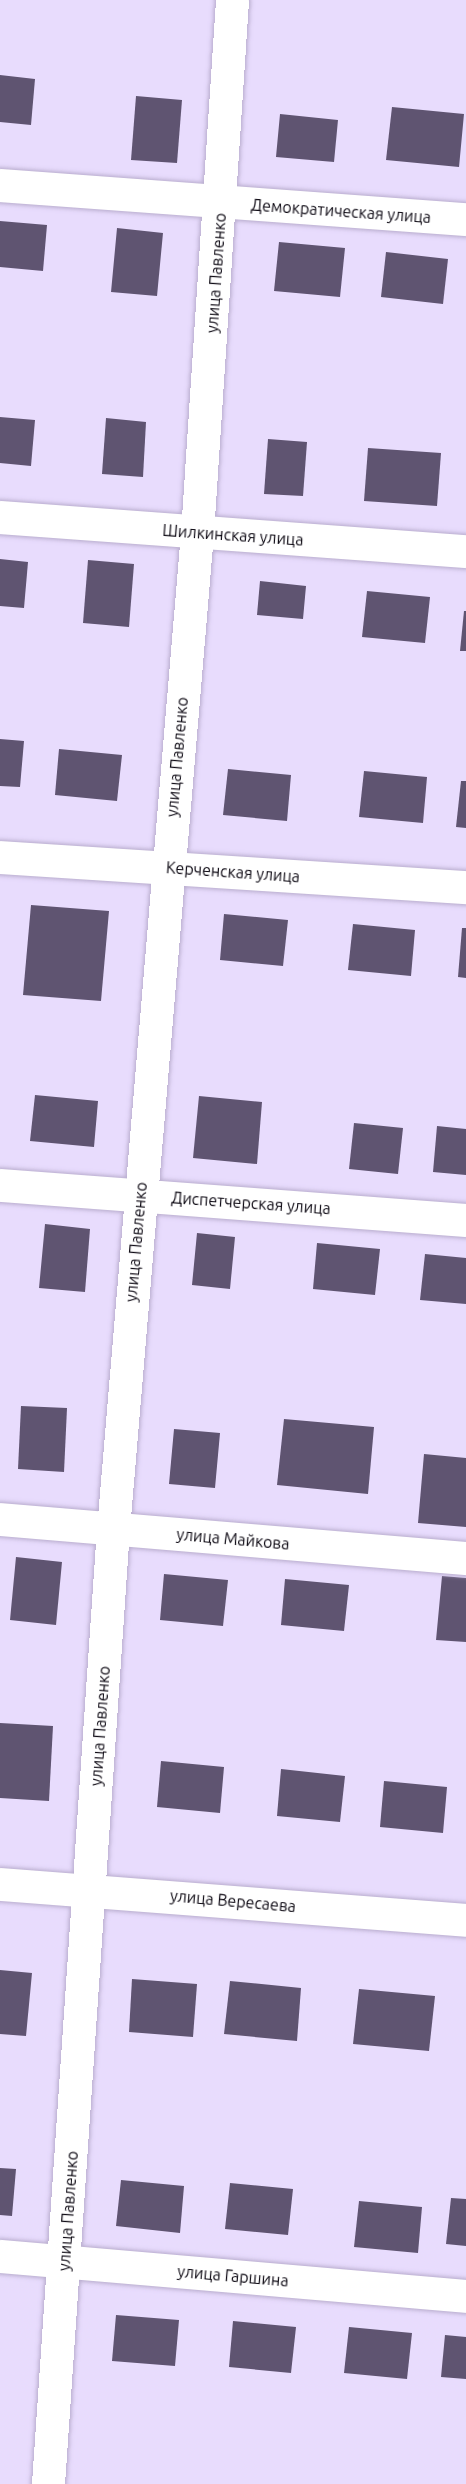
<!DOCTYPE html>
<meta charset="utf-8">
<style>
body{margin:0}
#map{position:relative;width:466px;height:2484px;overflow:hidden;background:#e8dcfd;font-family:Ubuntu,sans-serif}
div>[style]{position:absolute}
.building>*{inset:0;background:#5f5471}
.roads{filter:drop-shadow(0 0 2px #b9adce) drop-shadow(0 0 2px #b9adce)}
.minor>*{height:33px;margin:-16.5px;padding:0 16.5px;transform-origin:16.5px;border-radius:16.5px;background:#fff}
.tertiary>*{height:33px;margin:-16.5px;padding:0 16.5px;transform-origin:16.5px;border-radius:16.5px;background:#fff}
span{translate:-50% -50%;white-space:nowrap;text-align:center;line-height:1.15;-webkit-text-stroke:6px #fff;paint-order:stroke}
.street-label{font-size:16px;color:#0d0913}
</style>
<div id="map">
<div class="building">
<div style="clip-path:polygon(0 75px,35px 79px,31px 125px,0 122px)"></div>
<div style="clip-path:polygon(136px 96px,182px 100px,177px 163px,131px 160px)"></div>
<div style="clip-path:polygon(392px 107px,464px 114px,459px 167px,386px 160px)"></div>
<div style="clip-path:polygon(280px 114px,338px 120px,334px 162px,276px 157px)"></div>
<div style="clip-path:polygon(0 221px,47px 225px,43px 271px,0 267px)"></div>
<div style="clip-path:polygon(117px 228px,163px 233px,157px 296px,111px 292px)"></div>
<div style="clip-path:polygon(279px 242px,345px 248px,340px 297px,274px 291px)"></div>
<div style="clip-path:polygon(386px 252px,448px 259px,443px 304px,381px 297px)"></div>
<div style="clip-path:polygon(0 417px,35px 420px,31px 466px,0 463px)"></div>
<div style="clip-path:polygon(106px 418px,146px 422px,143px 477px,102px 474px)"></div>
<div style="clip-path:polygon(268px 439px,307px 442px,303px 496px,264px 494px)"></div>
<div style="clip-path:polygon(368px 448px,441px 453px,437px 506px,364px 501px)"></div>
<div style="clip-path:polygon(0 559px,28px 562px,24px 608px,0 606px)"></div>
<div style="clip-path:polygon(88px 560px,134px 564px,129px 627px,83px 623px)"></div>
<div style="clip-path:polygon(260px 581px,306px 586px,303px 619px,257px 615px)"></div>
<div style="clip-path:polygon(367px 591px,430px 597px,425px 643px,362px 637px)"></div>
<div style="clip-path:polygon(464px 611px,466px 611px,466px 651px,460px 651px)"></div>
<div style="clip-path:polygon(0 739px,24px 741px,20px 787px,0 786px)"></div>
<div style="clip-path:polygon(59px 749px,122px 755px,117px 801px,55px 795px)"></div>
<div style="clip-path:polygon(228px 769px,291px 775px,287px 821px,223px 815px)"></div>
<div style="clip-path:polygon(364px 771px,427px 777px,423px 823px,359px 817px)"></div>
<div style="clip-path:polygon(461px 781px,466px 781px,466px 828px,456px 827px)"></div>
<div style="clip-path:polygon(31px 905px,109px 911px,101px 1001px,23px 995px)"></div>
<div style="clip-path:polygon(224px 914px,288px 920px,283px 966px,220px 960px)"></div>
<div style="clip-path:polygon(353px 924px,415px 930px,411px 976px,348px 970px)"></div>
<div style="clip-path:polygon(462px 928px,466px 928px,466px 978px,458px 977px)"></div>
<div style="clip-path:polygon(35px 1095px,98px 1101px,94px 1147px,30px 1141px)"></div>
<div style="clip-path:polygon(199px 1096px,262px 1102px,257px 1164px,193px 1158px)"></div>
<div style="clip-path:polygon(354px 1123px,403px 1128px,398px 1174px,349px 1169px)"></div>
<div style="clip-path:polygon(437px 1126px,466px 1129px,466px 1175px,433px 1172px)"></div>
<div style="clip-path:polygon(45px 1224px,90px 1229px,85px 1292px,39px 1288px)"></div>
<div style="clip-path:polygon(197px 1233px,235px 1237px,230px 1289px,192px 1285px)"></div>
<div style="clip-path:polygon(317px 1243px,380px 1249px,375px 1295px,313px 1289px)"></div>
<div style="clip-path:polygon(425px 1254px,466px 1258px,466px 1304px,420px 1300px)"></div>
<div style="clip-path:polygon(21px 1406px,67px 1408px,64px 1472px,18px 1469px)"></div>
<div style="clip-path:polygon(284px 1419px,374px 1427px,368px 1494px,277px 1485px)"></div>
<div style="clip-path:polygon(174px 1429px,220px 1433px,215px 1488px,169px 1484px)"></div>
<div style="clip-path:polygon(424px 1454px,466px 1458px,466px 1527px,418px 1523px)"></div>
<div style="clip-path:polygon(16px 1557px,62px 1562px,56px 1625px,10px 1620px)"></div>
<div style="clip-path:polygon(164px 1574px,228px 1580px,223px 1626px,160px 1620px)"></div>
<div style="clip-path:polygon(442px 1576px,466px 1578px,466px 1642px,436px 1640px)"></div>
<div style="clip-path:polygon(285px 1579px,349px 1585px,344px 1631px,281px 1625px)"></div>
<div style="clip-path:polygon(0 1723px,53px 1726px,49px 1801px,0 1798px)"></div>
<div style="clip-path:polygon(161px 1761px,224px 1767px,220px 1813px,157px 1807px)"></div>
<div style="clip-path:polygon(281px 1769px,345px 1776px,340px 1822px,277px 1816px)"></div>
<div style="clip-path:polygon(384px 1781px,447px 1787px,443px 1833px,380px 1827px)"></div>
<div style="clip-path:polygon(0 1970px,32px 1973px,26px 2036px,0 2034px)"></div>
<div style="clip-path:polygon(132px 1979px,197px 1984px,193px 2037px,129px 2032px)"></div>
<div style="clip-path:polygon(230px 1981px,301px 1988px,297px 2041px,224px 2034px)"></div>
<div style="clip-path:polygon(359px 1989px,435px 1996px,429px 2051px,353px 2044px)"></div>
<div style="clip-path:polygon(0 2168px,16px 2169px,12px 2216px,0 2215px)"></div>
<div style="clip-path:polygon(121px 2180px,184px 2186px,180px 2233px,116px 2226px)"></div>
<div style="clip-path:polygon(230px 2183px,293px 2189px,288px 2235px,225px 2229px)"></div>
<div style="clip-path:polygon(451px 2198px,466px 2199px,466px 2246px,446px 2244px)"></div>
<div style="clip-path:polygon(359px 2201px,422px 2207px,418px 2253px,354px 2247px)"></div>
<div style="clip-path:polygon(116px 2315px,179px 2320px,175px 2366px,112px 2361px)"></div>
<div style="clip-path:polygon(233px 2321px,296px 2327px,291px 2373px,229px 2367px)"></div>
<div style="clip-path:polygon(349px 2327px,412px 2333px,407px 2379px,344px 2373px)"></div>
<div style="clip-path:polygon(445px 2335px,466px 2337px,466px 2379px,441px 2377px)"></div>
</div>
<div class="roads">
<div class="minor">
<div style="left:0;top:185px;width:467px;rotate:4.2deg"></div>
<div style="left:0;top:517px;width:467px;rotate:4.2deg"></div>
<div style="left:0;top:857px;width:467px;rotate:3.7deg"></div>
<div style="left:0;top:1185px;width:467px;rotate:4.3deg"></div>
<div style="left:0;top:1519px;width:468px;rotate:4.8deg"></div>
<div style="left:0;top:2256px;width:468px;rotate:4.9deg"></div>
<div style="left:48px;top:2484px;width:957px;rotate:-86.11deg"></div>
<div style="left:113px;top:1529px;width:1000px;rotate:-85.18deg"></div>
<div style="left:197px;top:533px;width:534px;rotate:-86.24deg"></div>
</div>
<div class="tertiary">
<div style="left:0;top:1884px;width:467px;rotate:4.4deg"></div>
</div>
</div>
<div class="street-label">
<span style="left:341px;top:211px;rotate:4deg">Демократическая улица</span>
<span style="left:216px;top:273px;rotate:-86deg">улица Павленко</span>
<span style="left:233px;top:535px;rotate:4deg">Шилкинская улица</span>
<span style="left:177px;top:757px;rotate:-85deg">улица Павленко</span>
<span style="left:233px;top:872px;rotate:4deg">Керченская улица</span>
<span style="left:251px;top:1203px;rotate:4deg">Диспетчерская улица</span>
<span style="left:136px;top:1242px;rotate:-85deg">улица Павленко</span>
<span style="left:233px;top:1539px;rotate:5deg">улица Майкова</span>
<span style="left:100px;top:1726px;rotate:-86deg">улица Павленко</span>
<span style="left:233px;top:1901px;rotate:5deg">улица Вересаева</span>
<span style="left:68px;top:2211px;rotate:-86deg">улица Павленко</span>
<span style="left:233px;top:2276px;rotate:5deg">улица Гаршина</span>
</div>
</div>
